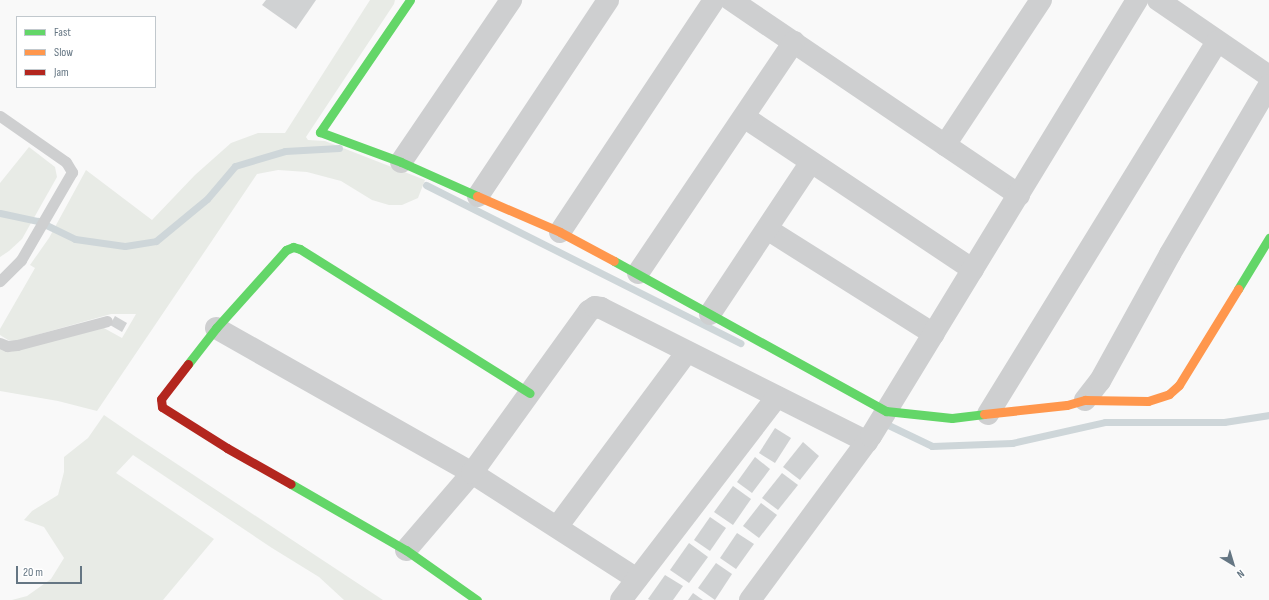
<!DOCTYPE html>
<style>
body{margin:0}
#map{position:relative;width:1269px;height:600px;overflow:hidden;background:#f9f9f9;font-family:"Sofia Sans Condensed",sans-serif}
div>[style]{position:absolute}
.green>*{inset:0;background:#e8ebe6}
.stream>*{height:7px;margin:-3.5px;padding:0 3.5px;transform-origin:3.5px;border-radius:3.5px;background:#ced6d9}
.building>*{inset:0;background:#d0d2d3}
.lane>*{height:11px;margin:-5.5px;padding:0 5.5px;transform-origin:5.5px;border-radius:5.5px;background:#cecfd0}
.street>*{height:22px;margin:-11px;padding:0 11px;transform-origin:11px;border-radius:11px;background:#cecfd0}
.fast>*{height:9px;margin:-4.5px;padding:0 4.5px;transform-origin:4.5px;border-radius:4.5px;background:#63d668}
.slow>*{height:9px;margin:-4.5px;padding:0 4.5px;transform-origin:4.5px;border-radius:4.5px;background:#ff974d}
.jam>*{height:9px;margin:-4.5px;padding:0 4.5px;transform-origin:4.5px;border-radius:4.5px;background:#b3261e}
span{translate:-50% -50%;white-space:nowrap;text-align:center;line-height:1.15;-webkit-text-stroke:4px #fff;paint-order:stroke}
.legend{position:absolute;left:16px;top:16px;width:140px;height:72px;box-sizing:border-box;background:#fff;border:1px solid #c1c8cd;margin:0;padding:5px 7px;list-style:none;font-size:12px;color:#657683}
.legend li{display:flex;align-items:center;gap:8px;height:20px}
.legend b{width:20px;border:1px solid #c1c8cd}
.north{position:absolute;left:1213px;top:544px;width:40px;height:40px;-webkit-text-stroke:3px #fff;paint-order:stroke;rotate:142deg;font-size:11px;font-weight:700;line-height:16px;text-align:center;color:#657683}
.north::after{content:'';display:block;margin:auto;width:14px;height:18px;background:#657683;clip-path:polygon(50% 0,100% 100%,50% 72%,0 100%)}
.scale{position:absolute;left:16px;top:566px;width:66px;height:18px;box-sizing:border-box;border:2px solid #657683;border-top:0;padding-left:5px;font-size:12px;line-height:14px;white-space:nowrap;color:#657683;-webkit-text-stroke:3px #fff;paint-order:stroke}
</style>
<div id="map">
<div class="green">
<div style="clip-path:polygon(370px 0,395px 0,394px 4px,306px 137px,308px 140px,325px 141px,425px 180px,418px 198px,402px 205px,389px 205px,372px 200px,341px 181px,307px 172px,278px 170px,257px 174px,97px 411px,58px 401px,0 391px,0 349px,102px 327px,122px 338px,136px 314px,111px 314px,15px 341px,8px 340px,0 335px,0 329px,35px 268px,30px 265px,49px 238px,86px 170px,152px 220px,195px 175px,231px 143px,258px 133px,285px 133px)"></div>
<div style="clip-path:polygon(29px 147px,55px 167px,57px 177px,22px 239px,9px 251px,0 257px,0 183px)"></div>
<div style="clip-path:polygon(104px 415px,136px 437px,383px 600px,344px 600px,319px 577px,272px 548px,133px 455px,116px 473px,214px 539px,163px 600px,12px 600px,27px 596px,51px 579px,64px 558px,44px 527px,24px 520px,32px 511px,58px 495px,64px 472px,64px 457px,88px 438px)"></div>
</div>
<div class="stream">
<div style="left:426px;top:185px;width:352px;rotate:26.7deg"></div>
<div style="left:0;top:213px;width:39px;rotate:12deg"></div>
<div style="left:38px;top:221px;width:41px;rotate:25.9deg"></div>
<div style="left:75px;top:239px;width:50px;rotate:8deg"></div>
<div style="left:125px;top:246px;width:31px;rotate:-9deg"></div>
<div style="left:156px;top:241px;width:66px;rotate:-39.5deg"></div>
<div style="left:207px;top:199px;width:43px;rotate:-49.7deg"></div>
<div style="left:235px;top:166px;width:52px;rotate:-16.7deg"></div>
<div style="left:285px;top:151px;width:54px;rotate:-3.2deg"></div>
<div style="left:882px;top:422px;width:55px;rotate:25.6deg"></div>
<div style="left:932px;top:446px;width:80px;rotate:-2.1deg"></div>
<div style="left:1012px;top:443px;width:95px;rotate:-12.7deg"></div>
<div style="left:1105px;top:422px;width:119px"></div>
<div style="left:1224px;top:422px;width:46px;rotate:-8.8deg"></div>
</div>
<div class="building">
<div style="clip-path:polygon(266px 0,316px 0,296px 29px,262px 5px)"></div>
<div style="clip-path:polygon(115px 316px,127px 323px,122px 332px,110px 325px)"></div>
<div style="clip-path:polygon(775px 428px,791px 438px,775px 463px,759px 453px)"></div>
<div style="clip-path:polygon(803px 442px,819px 456px,800px 480px,783px 467px)"></div>
<div style="clip-path:polygon(755px 457px,770px 469px,752px 493px,737px 482px)"></div>
<div style="clip-path:polygon(782px 473px,798px 485px,778px 510px,762px 498px)"></div>
<div style="clip-path:polygon(733px 486px,751px 499px,733px 525px,714px 512px)"></div>
<div style="clip-path:polygon(761px 503px,777px 515px,759px 538px,743px 526px)"></div>
<div style="clip-path:polygon(710px 517px,726px 528px,710px 551px,694px 540px)"></div>
<div style="clip-path:polygon(737px 533px,754px 544px,736px 569px,720px 558px)"></div>
<div style="clip-path:polygon(689px 543px,708px 557px,689px 583px,670px 570px)"></div>
<div style="clip-path:polygon(716px 563px,732px 574px,715px 600px,698px 588px)"></div>
<div style="clip-path:polygon(665px 575px,683px 586px,673px 600px,650px 600px,648px 599px)"></div>
<div style="clip-path:polygon(693px 593px,703px 600px,688px 600px)"></div>
</div>
<div class="lane">
<div style="left:0;top:116px;width:80px;rotate:34.9deg"></div>
<div style="left:66px;top:162px;width:12px;rotate:59deg"></div>
<div style="left:72px;top:172px;width:102px;rotate:120.1deg"></div>
<div style="left:21px;top:260px;width:30px;rotate:135deg"></div>
<div style="left:0;top:343px;width:8px;rotate:23deg"></div>
<div style="left:7px;top:346px;width:10px;rotate:-6deg"></div>
<div style="left:17px;top:345px;width:93px;rotate:-14.9deg"></div>
</div>
<div class="street">
<div style="left:731px;top:0;width:348px;rotate:34.1deg"></div>
<div style="left:1158px;top:0;width:135px;rotate:34.4deg"></div>
<div style="left:744px;top:117px;width:275px;rotate:33.7deg"></div>
<div style="left:945px;top:145px;width:174px;rotate:-56.5deg"></div>
<div style="left:401px;top:162px;width:196px;rotate:-55.8deg"></div>
<div style="left:478px;top:196px;width:235px;rotate:-56.4deg"></div>
<div style="left:767px;top:229px;width:197px;rotate:32.2deg"></div>
<div style="left:560px;top:232px;width:278px;rotate:-56.4deg"></div>
<div style="left:638px;top:273px;width:279px;rotate:-56deg"></div>
<div style="left:710px;top:314px;width:182px;rotate:-56.4deg"></div>
<div style="left:216px;top:328px;width:294px;rotate:29.5deg"></div>
<div style="left:472px;top:473px;width:196px;rotate:32.7deg"></div>
<div style="left:1085px;top:400px;width:24px;rotate:-52deg"></div>
<div style="left:1100px;top:381px;width:145px;rotate:-61.1deg"></div>
<div style="left:1170px;top:254px;width:196px;rotate:-59.6deg"></div>
<div style="left:988px;top:414px;width:437px;rotate:-58.4deg"></div>
<div style="left:557px;top:527px;width:218px;rotate:-53.4deg"></div>
<div style="left:406px;top:550px;width:101px;rotate:-49.4deg"></div>
<div style="left:472px;top:473px;width:200px;rotate:-54.2deg"></div>
<div style="left:589px;top:311px;width:7px;rotate:-34deg"></div>
<div style="left:595px;top:307px;width:6px;rotate:9deg"></div>
<div style="left:601px;top:308px;width:298px;rotate:26.7deg"></div>
<div style="left:621px;top:600px;width:256px;rotate:-52.5deg"></div>
<div style="left:750px;top:600px;width:204px;rotate:-53.6deg"></div>
<div style="left:871px;top:436px;width:511px;rotate:-58.61deg"></div>
</div>
<div class="fast">
<div style="left:410px;top:0;width:160px;rotate:124.3deg"></div>
<div style="left:320px;top:132px;width:86px;rotate:20.3deg"></div>
<div style="left:401px;top:162px;width:83px;rotate:24.1deg"></div>
<div style="left:614px;top:261px;width:311px;rotate:28.9deg"></div>
<div style="left:886px;top:411px;width:66px;rotate:6.1deg"></div>
<div style="left:952px;top:418px;width:32px;rotate:-7deg"></div>
<div style="left:1238px;top:289px;width:60px;rotate:-58.7deg"></div>
<div style="left:188px;top:364px;width:46px;rotate:-52.1deg"></div>
<div style="left:216px;top:328px;width:105px;rotate:-48.1deg"></div>
<div style="left:286px;top:250px;width:8px;rotate:-23deg"></div>
<div style="left:293px;top:247px;width:7px;rotate:16deg"></div>
<div style="left:300px;top:249px;width:271px;rotate:32.1deg"></div>
<div style="left:291px;top:484px;width:133px;rotate:29.9deg"></div>
<div style="left:406px;top:550px;width:87px;rotate:35.2deg"></div>
</div>
<div class="slow">
<div style="left:477px;top:196px;width:90px;rotate:23.4deg"></div>
<div style="left:560px;top:232px;width:61px;rotate:28.2deg"></div>
<div style="left:984px;top:414px;width:83px;rotate:-6.2deg"></div>
<div style="left:1067px;top:405px;width:19px;rotate:-16deg"></div>
<div style="left:1085px;top:400px;width:63px;rotate:0.9deg"></div>
<div style="left:1148px;top:401px;width:22px;rotate:-18deg"></div>
<div style="left:1169px;top:394px;width:13px;rotate:-42deg"></div>
<div style="left:1179px;top:385px;width:113px;rotate:-58.4deg"></div>
</div>
<div class="jam">
<div style="left:188px;top:364px;width:44px;rotate:127.6deg"></div>
<div style="left:161px;top:399px;width:8px;rotate:83deg"></div>
<div style="left:162px;top:407px;width:77px;rotate:32.2deg"></div>
<div style="left:227px;top:448px;width:73px;rotate:29.4deg"></div>
</div>
<ul class="legend">
<li><b style="height:5px;background:#63d668"></b>Fast</li>
<li><b style="height:5px;background:#ff974d"></b>Slow</li>
<li><b style="height:5px;background:#b3261e"></b>Jam</li>
</ul>
<div class="north">N</div>
<div class="scale">20 m</div>
</div>
